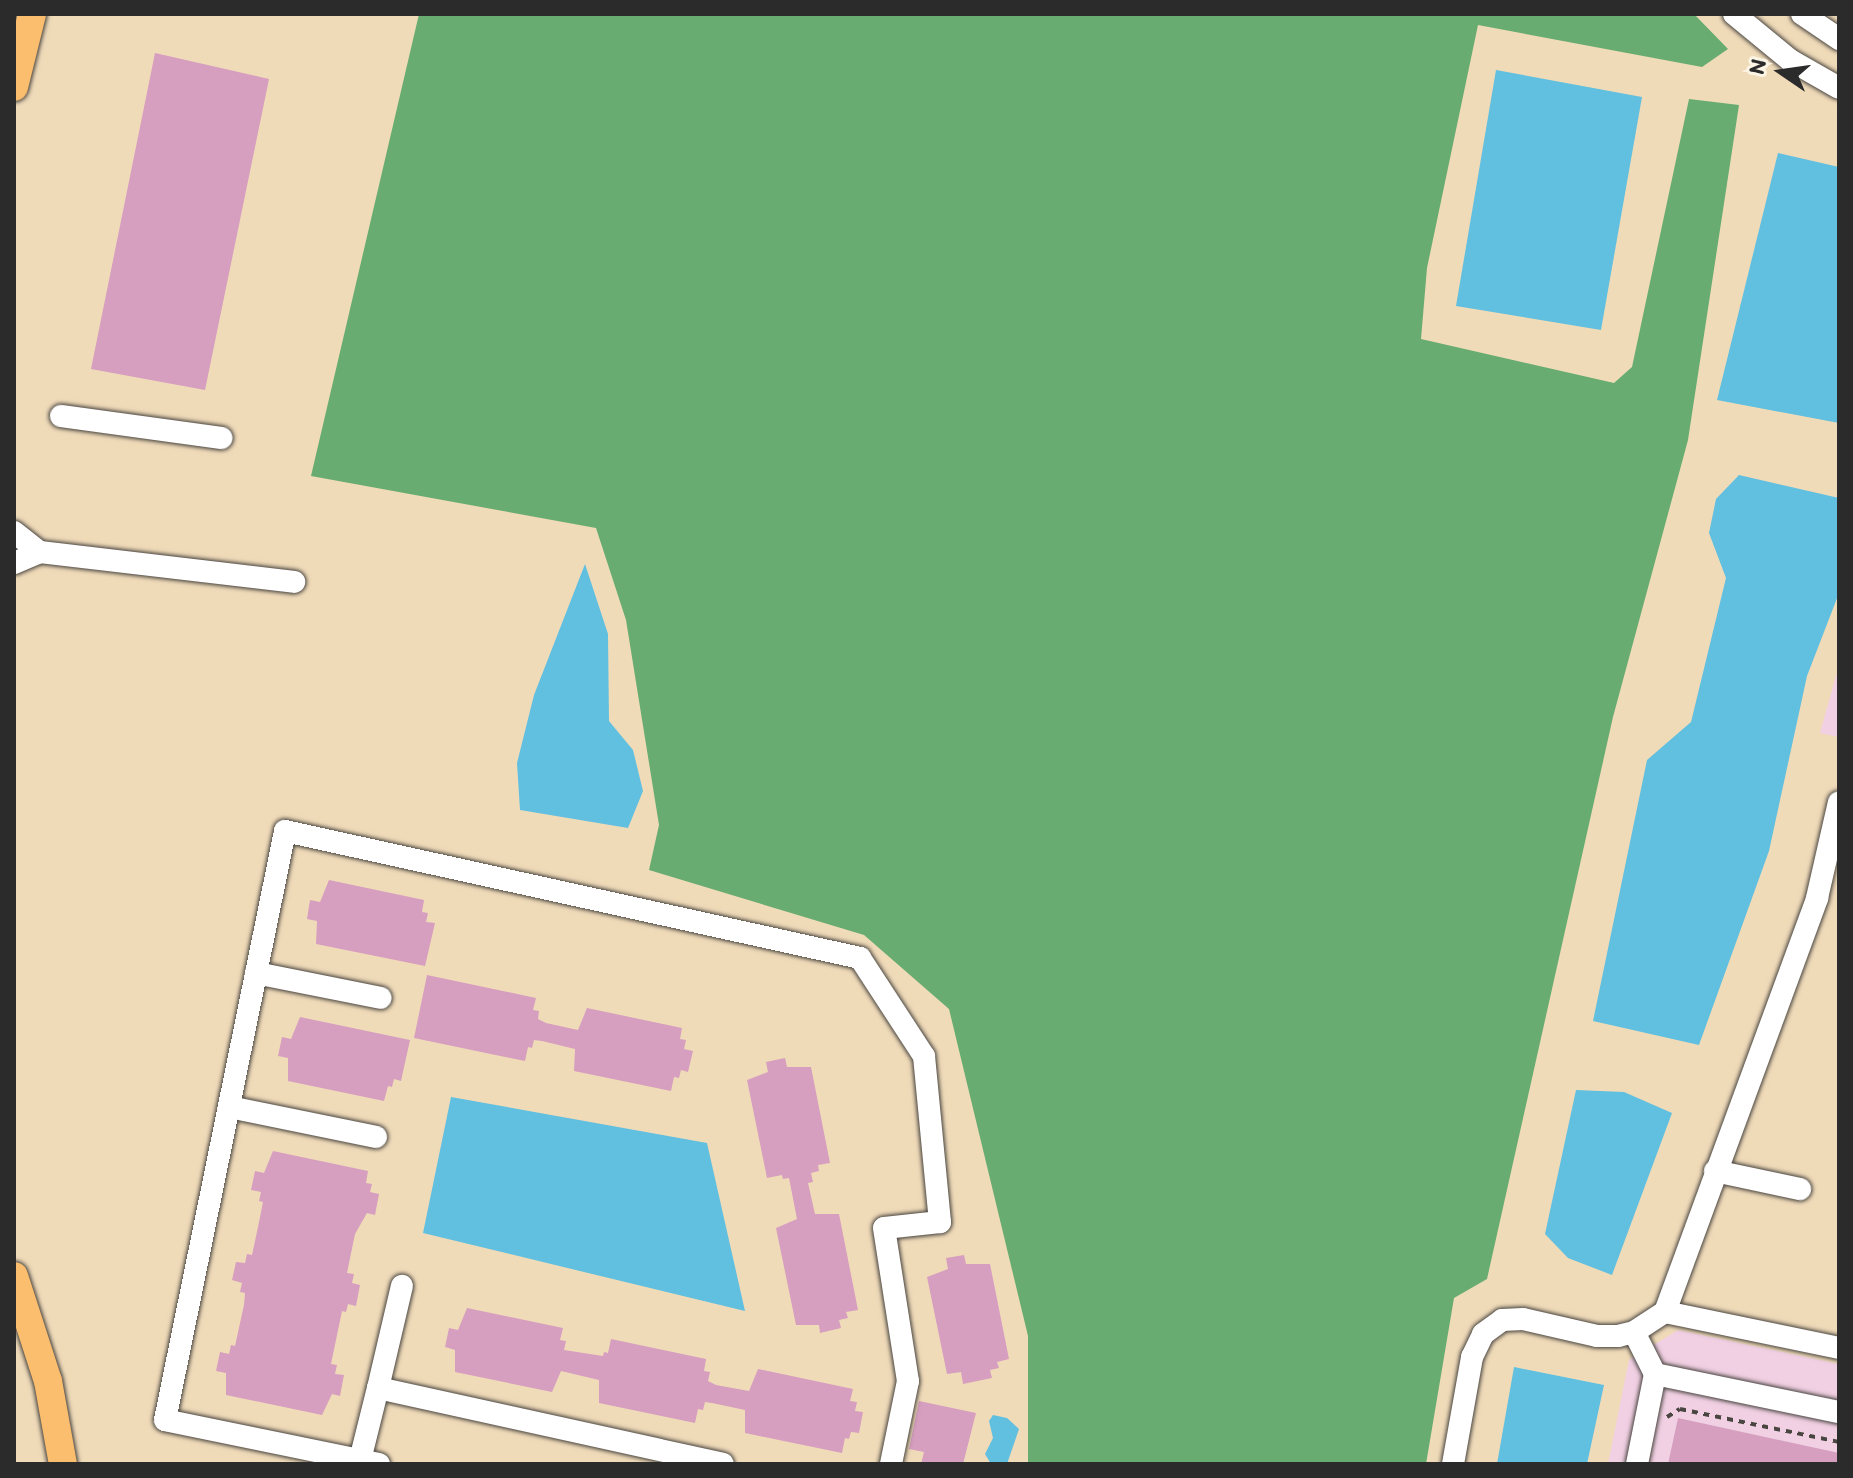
<!DOCTYPE html>
<style>
body{margin:0}
#map{position:relative;width:1853px;height:1478px;overflow:hidden;background:#f0dbb9;font-family:Itim,sans-serif}
div>[style]{position:absolute}
.built>*{inset:0;background:#f1d0e3}
.forest>*{inset:0;background:#68ac71}
.water>*{inset:0;background:#61bfdf}
.building>*{inset:0;background:#d69ebf}
.path>*{height:4px;margin-top:-2px;transform-origin:0;background:repeating-linear-gradient(90deg,#494540 0 6px,transparent 0 12px)}
.roads{filter:drop-shadow(0 0 2px #494540) drop-shadow(0 0 2px #494540)}
.minor>*{height:22px;margin:-11px;padding:0 11px;transform-origin:11px;border-radius:11px;background:#fff}
.major>*{height:28px;margin:-14px;padding:0 14px;transform-origin:14px;border-radius:14px;background:#fbbd6e}
span{translate:-50% -50%;white-space:nowrap;text-align:center;line-height:1.15;-webkit-text-stroke:6px #fcf5e5;paint-order:stroke}
.frame{position:absolute;inset:0;border:16px solid #2b2b2b;pointer-events:none}
.north{position:absolute;left:1741px;top:32px;width:80px;height:80px;-webkit-text-stroke:6px #fcf5e5;paint-order:stroke;rotate:283deg;font-size:22px;font-weight:700;line-height:32px;text-align:center;color:#2b2b2b}
.north::after{content:'';display:block;margin:auto;width:28px;height:36px;background:#2b2b2b;clip-path:polygon(50% 0,100% 100%,50% 72%,0 100%)}
</style>
<div id="map">
<div class="built">
<div style="clip-path:polygon(1839px 665px,1839px 737px,1820px 733px)"></div>
<div style="clip-path:polygon(1678px 1330px,1839px 1364px,1839px 1464px,1608px 1464px,1629px 1360px)"></div>
</div>
<div class="forest">
<div style="clip-path:polygon(419px 14px,1694px 14px,1728px 49px,1702px 67px,1478px 25px,1427px 268px,1421px 339px,1614px 383px,1632px 367px,1689px 99px,1739px 105px,1688px 440px,1613px 717px,1487px 1279px,1454px 1298px,1426px 1464px,1028px 1464px,1028px 1336px,949px 1009px,864px 935px,649px 870px,659px 825px,626px 620px,596px 528px,311px 476px)"></div>
</div>
<div class="water">
<div style="clip-path:polygon(1496px 70px,1642px 97px,1601px 330px,1456px 306px)"></div>
<div style="clip-path:polygon(1778px 153px,1839px 167px,1839px 423px,1717px 400px)"></div>
<div style="clip-path:polygon(1739px 475px,1839px 498px,1839px 593px,1807px 676px,1769px 851px,1699px 1045px,1593px 1021px,1647px 760px,1691px 722px,1726px 578px,1709px 533px,1716px 499px)"></div>
<div style="clip-path:polygon(585px 564px,608px 634px,609px 721px,633px 750px,643px 791px,628px 828px,520px 810px,517px 763px,534px 695px)"></div>
<div style="clip-path:polygon(1576px 1090px,1624px 1092px,1672px 1113px,1612px 1275px,1568px 1258px,1545px 1234px)"></div>
<div style="clip-path:polygon(451px 1097px,707px 1143px,745px 1311px,423px 1233px)"></div>
<div style="clip-path:polygon(1514px 1367px,1604px 1385px,1587px 1464px,1497px 1464px)"></div>
<div style="clip-path:polygon(993px 1415px,1007px 1418px,1019px 1429px,1007px 1464px,991px 1464px,985px 1454px,993px 1438px,989px 1421px)"></div>
</div>
<div class="building">
<div style="clip-path:polygon(155px 53px,269px 79px,205px 390px,91px 369px)"></div>
<div style="clip-path:polygon(329px 880px,424px 900px,422px 912px,428px 913px,426px 922px,435px 923px,425px 966px,316px 944px,317px 921px,307px 919px,310px 900px,320px 902px)"></div>
<div style="clip-path:polygon(427px 975px,536px 998px,533px 1010px,539px 1011px,538px 1019px,546px 1023px,578px 1030px,587px 1008px,682px 1028px,680px 1039px,686px 1040px,684px 1049px,693px 1051px,688px 1072px,681px 1070px,679px 1078px,674px 1077px,671px 1091px,574px 1071px,575px 1049px,542px 1041px,534px 1040px,532px 1048px,528px 1047px,525px 1061px,414px 1038px)"></div>
<div style="clip-path:polygon(300px 1017px,410px 1040px,401px 1081px,394px 1079px,392px 1087px,388px 1086px,384px 1101px,288px 1081px,288px 1058px,278px 1056px,282px 1037px,291px 1039px)"></div>
<div style="clip-path:polygon(785px 1058px,787px 1067px,811px 1067px,830px 1163px,818px 1165px,819px 1171px,811px 1173px,813px 1182px,808px 1183px,815px 1214px,839px 1214px,858px 1310px,846px 1312px,848px 1318px,839px 1320px,841px 1328px,820px 1333px,819px 1325px,796px 1325px,776px 1228px,797px 1219px,789px 1178px,783px 1179px,782px 1175px,767px 1178px,747px 1080px,768px 1072px,766px 1062px)"></div>
<div style="clip-path:polygon(273px 1151px,368px 1171px,366px 1183px,372px 1184px,370px 1192px,379px 1194px,375px 1215px,367px 1213px,355px 1234px,347px 1273px,354px 1274px,352px 1283px,360px 1285px,356px 1306px,348px 1304px,346px 1312px,342px 1311px,331px 1364px,337px 1365px,335px 1374px,344px 1375px,340px 1396px,332px 1394px,322px 1415px,226px 1395px,226px 1373px,216px 1371px,220px 1352px,229px 1354px,231px 1345px,235px 1346px,244px 1305px,245px 1293px,240px 1292px,242px 1283px,232px 1280px,236px 1262px,245px 1263px,247px 1254px,252px 1255px,258px 1227px,263px 1202px,259px 1201px,261px 1192px,251px 1190px,255px 1171px,264px 1173px)"></div>
<div style="clip-path:polygon(964px 1255px,966px 1264px,990px 1264px,1009px 1359px,997px 1362px,999px 1368px,990px 1370px,992px 1378px,963px 1384px,961px 1372px,947px 1374px,927px 1277px,948px 1269px,946px 1258px)"></div>
<div style="clip-path:polygon(467px 1308px,563px 1328px,560px 1340px,566px 1341px,564px 1350px,603px 1356px,604px 1352px,608px 1353px,611px 1339px,706px 1359px,704px 1371px,710px 1372px,708px 1381px,716px 1385px,749px 1391px,758px 1369px,853px 1389px,850px 1401px,857px 1402px,855px 1411px,863px 1412px,859px 1433px,851px 1432px,849px 1439px,845px 1438px,842px 1453px,745px 1433px,745px 1410px,712px 1403px,705px 1402px,703px 1410px,698px 1409px,695px 1423px,599px 1403px,599px 1380px,561px 1371px,552px 1392px,455px 1372px,455px 1350px,445px 1347px,449px 1328px,458px 1330px)"></div>
<div style="clip-path:polygon(919px 1401px,976px 1413px,963px 1464px,921px 1464px,924px 1452px,909px 1449px)"></div>
<div style="clip-path:polygon(1678px 1418px,1839px 1453px,1839px 1464px,1668px 1464px)"></div>
</div>
<div class="path">
<div style="left:1667px;top:1417px;width:15px;rotate:-32deg"></div>
<div style="left:1680px;top:1409px;width:162px;rotate:11.7deg"></div>
</div>
<div class="roads">
<div class="minor">
<div style="left:1734px;top:14px;width:72px;rotate:39.4deg"></div>
<div style="left:1790px;top:60px;width:56px;rotate:29.7deg"></div>
<div style="left:1802px;top:14px;width:45px;rotate:34deg"></div>
<div style="left:61px;top:416px;width:162px;rotate:7.8deg"></div>
<div style="left:14px;top:532px;width:33px;rotate:38deg"></div>
<div style="left:14px;top:563px;width:28px;rotate:-23deg"></div>
<div style="left:40px;top:552px;width:256px;rotate:6.7deg"></div>
<div style="left:256px;top:973px;width:127px;rotate:11.3deg"></div>
<div style="left:229px;top:1107px;width:150px;rotate:11.5deg"></div>
<div style="left:1715px;top:1171px;width:87px;rotate:12deg"></div>
<div style="left:1665px;top:1312px;width:178px;rotate:11.7deg"></div>
<div style="left:1634px;top:1332px;width:47px;rotate:63.4deg"></div>
<div style="left:1655px;top:1374px;width:92px;rotate:101.3deg"></div>
<div style="left:1655px;top:1374px;width:188px;rotate:11.7deg"></div>
<div style="left:378px;top:1388px;width:105px;rotate:-76.8deg"></div>
<div style="left:360px;top:1460px;width:74px;rotate:-76deg"></div>
<div style="left:378px;top:1388px;width:353px;rotate:12.4deg"></div>
<div style="left:379px;top:1464px;width:218px;rotate:-168.4deg"></div>
<div style="left:165px;top:1420px;width:601px;rotate:-78.48deg"></div>
<div style="left:285px;top:831px;width:589px;rotate:12.45deg"></div>
<div style="left:860px;top:958px;width:117px;rotate:56.9deg"></div>
<div style="left:924px;top:1056px;width:167px;rotate:84.5deg"></div>
<div style="left:940px;top:1222px;width:56px;rotate:173.9deg"></div>
<div style="left:884px;top:1228px;width:155px;rotate:81.1deg"></div>
<div style="left:908px;top:1381px;width:85px;rotate:101.6deg"></div>
<div style="left:1453px;top:1464px;width:109px;rotate:-79.9deg"></div>
<div style="left:1472px;top:1357px;width:25px;rotate:-64deg"></div>
<div style="left:1483px;top:1334px;width:24px;rotate:-36deg"></div>
<div style="left:1502px;top:1320px;width:21px;rotate:-3deg"></div>
<div style="left:1523px;top:1319px;width:76px;rotate:12.9deg"></div>
<div style="left:1597px;top:1336px;width:21px"></div>
<div style="left:1618px;top:1336px;width:16px;rotate:-14deg"></div>
<div style="left:1634px;top:1332px;width:37px;rotate:-33deg"></div>
<div style="left:1665px;top:1312px;width:441px;rotate:-69.8deg"></div>
<div style="left:1817px;top:898px;width:98px;rotate:-77.1deg"></div>
</div>
<div class="major">
<div style="left:14px;top:87px;width:75px;rotate:-76.1deg"></div>
<div style="left:14px;top:1276px;width:110px;rotate:72.1deg"></div>
<div style="left:48px;top:1381px;width:84px;rotate:79.8deg"></div>
</div>
</div>
<div class="frame"></div>
<div class="north">N</div>
</div>
